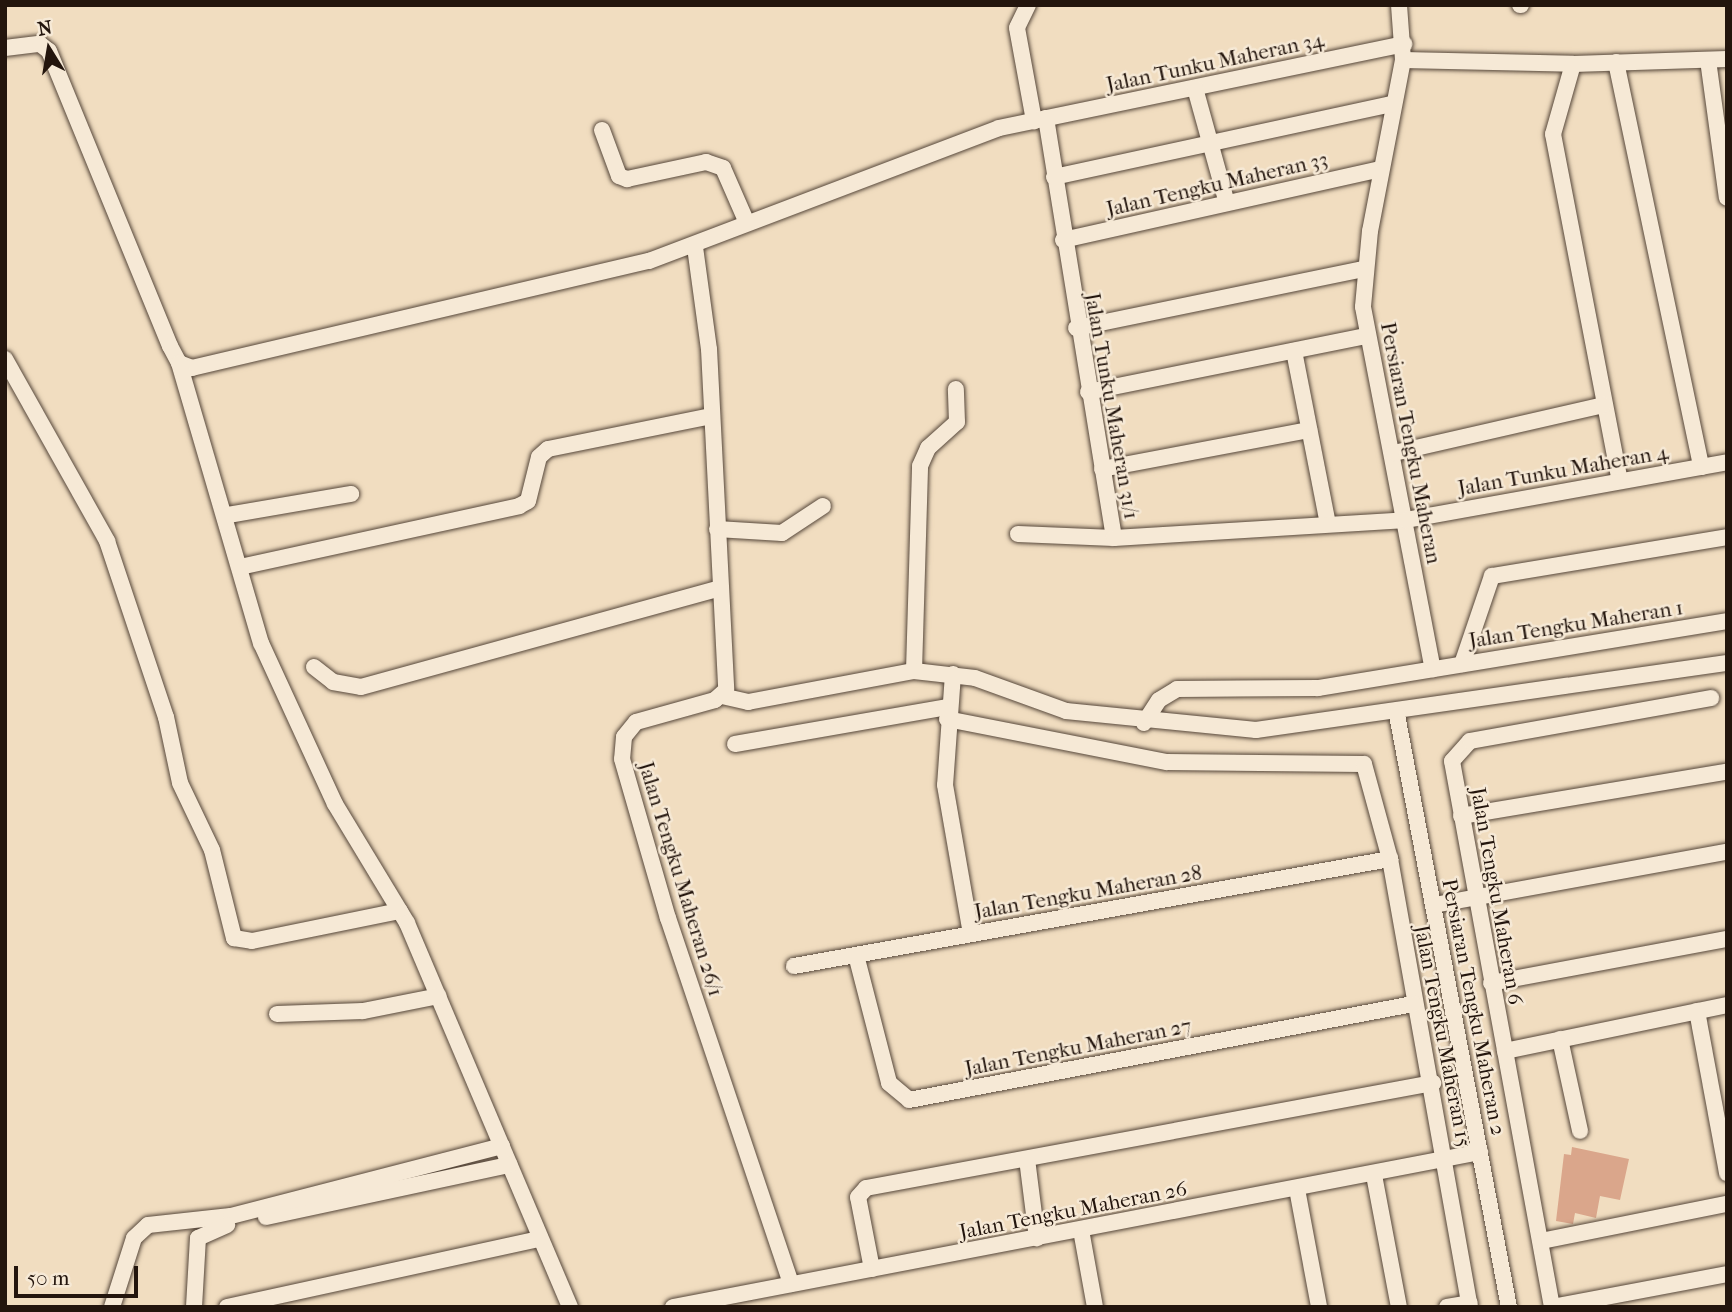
<!DOCTYPE html>
<style>
body{margin:0}
#map{position:relative;width:1732px;height:1312px;overflow:hidden;background:#f1ddc0;font-family:"IM FELL French Canon",serif}
div>[style]{position:absolute}
.building>*{inset:0;background:#daa68b}
.roads{filter:drop-shadow(0 0 2px #56473a) drop-shadow(0 0 2px #56473a)}
.minor>*{height:16px;margin:-8px;padding:0 8px;transform-origin:8px;border-radius:8px;background:#f6e9d6}
span{translate:-50% -50%;white-space:nowrap;text-align:center;line-height:1.15;-webkit-text-stroke:5px #f6e9d6;paint-order:stroke}
.street-label{font-size:21px;color:#23150d}
.frame{position:absolute;inset:0;border:7px solid #23150d;pointer-events:none}
.north{position:absolute;left:14px;top:14px;width:70px;height:70px;-webkit-text-stroke:5px #f6e9d6;paint-order:stroke;rotate:349deg;font-size:19px;font-weight:700;line-height:28px;text-align:center;color:#23150d}
.north::after{content:'';display:block;margin:auto;width:24px;height:32px;background:#23150d;clip-path:polygon(50% 0,100% 100%,50% 72%,0 100%)}
.scale{position:absolute;left:14px;top:1266px;width:124px;height:32px;box-sizing:border-box;border:4px solid #23150d;border-top:0;padding-left:9px;font-size:21px;line-height:24px;white-space:nowrap;color:#23150d;-webkit-text-stroke:5px #f6e9d6;paint-order:stroke}
</style>
<div id="map">
<div class="building">
<div style="clip-path:polygon(1572px 1147px,1629px 1159px,1620px 1200px,1600px 1196px,1596px 1218px,1575px 1213px,1573px 1224px,1556px 1221px,1564px 1154px,1571px 1155px)"></div>
</div>
<div class="roads">
<div class="minor">
<div style="left:1028px;top:5px;width:25px;rotate:116deg"></div>
<div style="left:1017px;top:28px;width:95px;rotate:79.6deg"></div>
<div style="left:1399px;top:5px;width:55px;rotate:85.8deg"></div>
<div style="left:1403px;top:60px;width:174px;rotate:100.9deg"></div>
<div style="left:1370px;top:231px;width:76px;rotate:95.3deg"></div>
<div style="left:1363px;top:307px;width:369px;rotate:79.1deg"></div>
<div style="left:1520px;top:5px;width:1px"></div>
<div style="left:5px;top:48px;width:35px;rotate:-7deg"></div>
<div style="left:40px;top:44px;width:11px;rotate:38deg"></div>
<div style="left:49px;top:51px;width:319px;rotate:67.7deg"></div>
<div style="left:170px;top:346px;width:19px;rotate:62deg"></div>
<div style="left:179px;top:363px;width:14px;rotate:21deg"></div>
<div style="left:192px;top:368px;width:469px;rotate:-13.2deg"></div>
<div style="left:649px;top:261px;width:374px;rotate:-20.8deg"></div>
<div style="left:999px;top:128px;width:414px;rotate:-11.7deg"></div>
<div style="left:1403px;top:60px;width:170px;rotate:1.3deg"></div>
<div style="left:1573px;top:64px;width:154px;rotate:-1.9deg"></div>
<div style="left:1708px;top:60px;width:139px;rotate:82.2deg"></div>
<div style="left:1616px;top:62px;width:414px;rotate:78.1deg"></div>
<div style="left:1573px;top:64px;width:73px;rotate:105.9deg"></div>
<div style="left:1553px;top:134px;width:353px;rotate:79.1deg"></div>
<div style="left:1195px;top:88px;width:119px;rotate:74.5deg"></div>
<div style="left:1046px;top:118px;width:425px;rotate:80.8deg"></div>
<div style="left:602px;top:130px;width:49px;rotate:69.7deg"></div>
<div style="left:619px;top:176px;width:9px;rotate:21deg"></div>
<div style="left:627px;top:179px;width:81px;rotate:-12.1deg"></div>
<div style="left:706px;top:162px;width:18px;rotate:19deg"></div>
<div style="left:723px;top:168px;width:60px;rotate:66.4deg"></div>
<div style="left:1054px;top:177px;width:346px;rotate:-12.2deg"></div>
<div style="left:1063px;top:240px;width:326px;rotate:-12.6deg"></div>
<div style="left:695px;top:247px;width:103px;rotate:82.2deg"></div>
<div style="left:709px;top:349px;width:341px;rotate:87.1deg"></div>
<div style="left:726px;top:690px;width:15px;rotate:138deg"></div>
<div style="left:715px;top:700px;width:82px;rotate:164.4deg"></div>
<div style="left:636px;top:722px;width:19px;rotate:129deg"></div>
<div style="left:624px;top:737px;width:22px;rotate:95deg"></div>
<div style="left:622px;top:759px;width:166px;rotate:73.9deg"></div>
<div style="left:668px;top:918px;width:386px;rotate:71.4deg"></div>
<div style="left:1076px;top:328px;width:294px;rotate:-11.6deg"></div>
<div style="left:1294px;top:351px;width:176px;rotate:78.9deg"></div>
<div style="left:5px;top:359px;width:209px;rotate:60.7deg"></div>
<div style="left:107px;top:541px;width:186px;rotate:71.5deg"></div>
<div style="left:166px;top:717px;width:67px;rotate:78deg"></div>
<div style="left:180px;top:783px;width:74px;rotate:64.5deg"></div>
<div style="left:212px;top:850px;width:91px;rotate:76deg"></div>
<div style="left:234px;top:938px;width:18px;rotate:9deg"></div>
<div style="left:252px;top:941px;width:151px;rotate:-11.5deg"></div>
<div style="left:179px;top:363px;width:292px;rotate:73.7deg"></div>
<div style="left:261px;top:643px;width:177px;rotate:65.3deg"></div>
<div style="left:335px;top:804px;width:139px;rotate:58.8deg"></div>
<div style="left:407px;top:923px;width:417px;rotate:67deg"></div>
<div style="left:1088px;top:392px;width:284px;rotate:-11.4deg"></div>
<div style="left:1394px;top:453px;width:215px;rotate:-12.9deg"></div>
<div style="left:1102px;top:469px;width:211px;rotate:-10.7deg"></div>
<div style="left:228px;top:515px;width:125px;rotate:-9.7deg"></div>
<div style="left:717px;top:529px;width:65px;rotate:3.5deg"></div>
<div style="left:782px;top:533px;width:49px;rotate:-33.4deg"></div>
<div style="left:1018px;top:534px;width:96px;rotate:2.4deg"></div>
<div style="left:1114px;top:538px;width:293px;rotate:-3.5deg"></div>
<div style="left:1406px;top:520px;width:326px;rotate:-10.2deg"></div>
<div style="left:240px;top:567px;width:286px;rotate:-12.3deg"></div>
<div style="left:519px;top:506px;width:10px;rotate:-29deg"></div>
<div style="left:528px;top:501px;width:45px;rotate:-76deg"></div>
<div style="left:539px;top:457px;width:12px;rotate:-42deg"></div>
<div style="left:548px;top:449px;width:166px;rotate:-11.4deg"></div>
<div style="left:1462px;top:664px;width:93px;rotate:-71.2deg"></div>
<div style="left:1492px;top:576px;width:238px;rotate:-9.4deg"></div>
<div style="left:314px;top:667px;width:24px;rotate:38deg"></div>
<div style="left:333px;top:682px;width:28px;rotate:10deg"></div>
<div style="left:361px;top:687px;width:373px;rotate:-15.4deg"></div>
<div style="left:914px;top:671px;width:205px;rotate:-88.3deg"></div>
<div style="left:920px;top:466px;width:20px;rotate:-66deg"></div>
<div style="left:928px;top:448px;width:39px;rotate:-42deg"></div>
<div style="left:957px;top:422px;width:33px;rotate:-92deg"></div>
<div style="left:953px;top:674px;width:111px;rotate:94.1deg"></div>
<div style="left:945px;top:785px;width:151px;rotate:80.1deg"></div>
<div style="left:722px;top:696px;width:27px;rotate:13deg"></div>
<div style="left:748px;top:702px;width:169px;rotate:-10.6deg"></div>
<div style="left:914px;top:671px;width:61px;rotate:6.5deg"></div>
<div style="left:975px;top:678px;width:97px;rotate:19.9deg"></div>
<div style="left:1066px;top:711px;width:191px;rotate:5.7deg"></div>
<div style="left:1256px;top:730px;width:476px;rotate:-8.1deg"></div>
<div style="left:1397px;top:715px;width:603px;rotate:79.29deg"></div>
<div style="left:947px;top:719px;width:224px;rotate:11.1deg"></div>
<div style="left:1167px;top:762px;width:197px;rotate:0.6deg"></div>
<div style="left:1364px;top:764px;width:98px;rotate:74.7deg"></div>
<div style="left:1390px;top:859px;width:455px;rotate:79.9deg"></div>
<div style="left:1144px;top:723px;width:27px;rotate:-57deg"></div>
<div style="left:1159px;top:700px;width:21px;rotate:-31deg"></div>
<div style="left:1177px;top:689px;width:141px;rotate:-0.4deg"></div>
<div style="left:1318px;top:688px;width:414px;rotate:-9.3deg"></div>
<div style="left:735px;top:744px;width:215px;rotate:-9.9deg"></div>
<div style="left:1461px;top:816px;width:268px;rotate:-9.5deg"></div>
<div style="left:1434px;top:905px;width:298px;rotate:-10.3deg"></div>
<div style="left:856px;top:955px;width:132px;rotate:75.5deg"></div>
<div style="left:889px;top:1083px;width:26px;rotate:40deg"></div>
<div style="left:909px;top:1100px;width:513px;rotate:-10.78deg"></div>
<div style="left:794px;top:966px;width:606px;rotate:-10.18deg"></div>
<div style="left:1491px;top:983px;width:240px;rotate:-10.6deg"></div>
<div style="left:1697px;top:1011px;width:165px;rotate:79.5deg"></div>
<div style="left:277px;top:1014px;width:86px;rotate:-2deg"></div>
<div style="left:363px;top:1011px;width:77px;rotate:-11.2deg"></div>
<div style="left:1560px;top:1039px;width:94px;rotate:77.7deg"></div>
<div style="left:1505px;top:1051px;width:227px;rotate:-11.7deg"></div>
<div style="left:1027px;top:1159px;width:80px;rotate:82.8deg"></div>
<div style="left:1374px;top:1175px;width:134px;rotate:79.3deg"></div>
<div style="left:1297px;top:1189px;width:120px;rotate:79.4deg"></div>
<div style="left:266px;top:1217px;width:249px;rotate:-12.1deg"></div>
<div style="left:1081px;top:1230px;width:78px;rotate:79.7deg"></div>
<div style="left:1541px;top:1241px;width:190px;rotate:-11.3deg"></div>
<div style="left:872px;top:1269px;width:73px;rotate:-101deg"></div>
<div style="left:858px;top:1197px;width:12px;rotate:-48deg"></div>
<div style="left:866px;top:1188px;width:577px;rotate:-10.49deg"></div>
<div style="left:112px;top:1307px;width:72px;rotate:-72.3deg"></div>
<div style="left:134px;top:1238px;width:19px;rotate:-43deg"></div>
<div style="left:148px;top:1225px;width:83px;rotate:-6.2deg"></div>
<div style="left:231px;top:1216px;width:280px;rotate:-14.5deg"></div>
<div style="left:194px;top:1307px;width:69px;rotate:-86.7deg"></div>
<div style="left:198px;top:1238px;width:32px;rotate:-24deg"></div>
<div style="left:227px;top:1307px;width:318px;rotate:-12.3deg"></div>
<div style="left:673px;top:1307px;width:822px;rotate:-10.87deg"></div>
<div style="left:1447px;top:1307px;width:23px;rotate:-10deg"></div>
<div style="left:1552px;top:1307px;width:555px;rotate:-100.38deg"></div>
<div style="left:1452px;top:761px;width:27px;rotate:-48deg"></div>
<div style="left:1470px;top:741px;width:245px;rotate:-10.1deg"></div>
<div style="left:1553px;top:1307px;width:177px;rotate:-10.7deg"></div>
</div>
</div>
<div class="street-label">
<span style="left:1215px;top:62px;rotate:-12deg">Jalan Tunku Maheran 34</span>
<span style="left:1217px;top:184px;rotate:-13deg">Jalan Tengku Maheran 33</span>
<span style="left:1112px;top:406px;rotate:80deg">Jalan Tunku Maheran 31/1</span>
<span style="left:1411px;top:443px;rotate:79deg">Persiaran Tengku Maheran</span>
<span style="left:1563px;top:470px;rotate:-10deg">Jalan Tunku Maheran 4</span>
<span style="left:1576px;top:624px;rotate:-9deg">Jalan Tengku Maheran 1</span>
<span style="left:681px;top:879px;rotate:73deg">Jalan Tengku Maheran 26/1</span>
<span style="left:1088px;top:892px;rotate:-10deg">Jalan Tengku Maheran 28</span>
<span style="left:1497px;top:896px;rotate:80deg">Jalan Tengku Maheran 6</span>
<span style="left:1474px;top:1007px;rotate:79deg">Persiaran Tengku Maheran 2</span>
<span style="left:1443px;top:1036px;rotate:79deg">Jalan Tengku Maheran 15</span>
<span style="left:1078px;top:1047px;rotate:-11deg">Jalan Tengku Maheran 27</span>
<span style="left:1073px;top:1210px;rotate:-11deg">Jalan Tengku Maheran 26</span>
</div>
<div class="frame"></div>
<div class="north">N</div>
<div class="scale">50 m</div>
</div>
